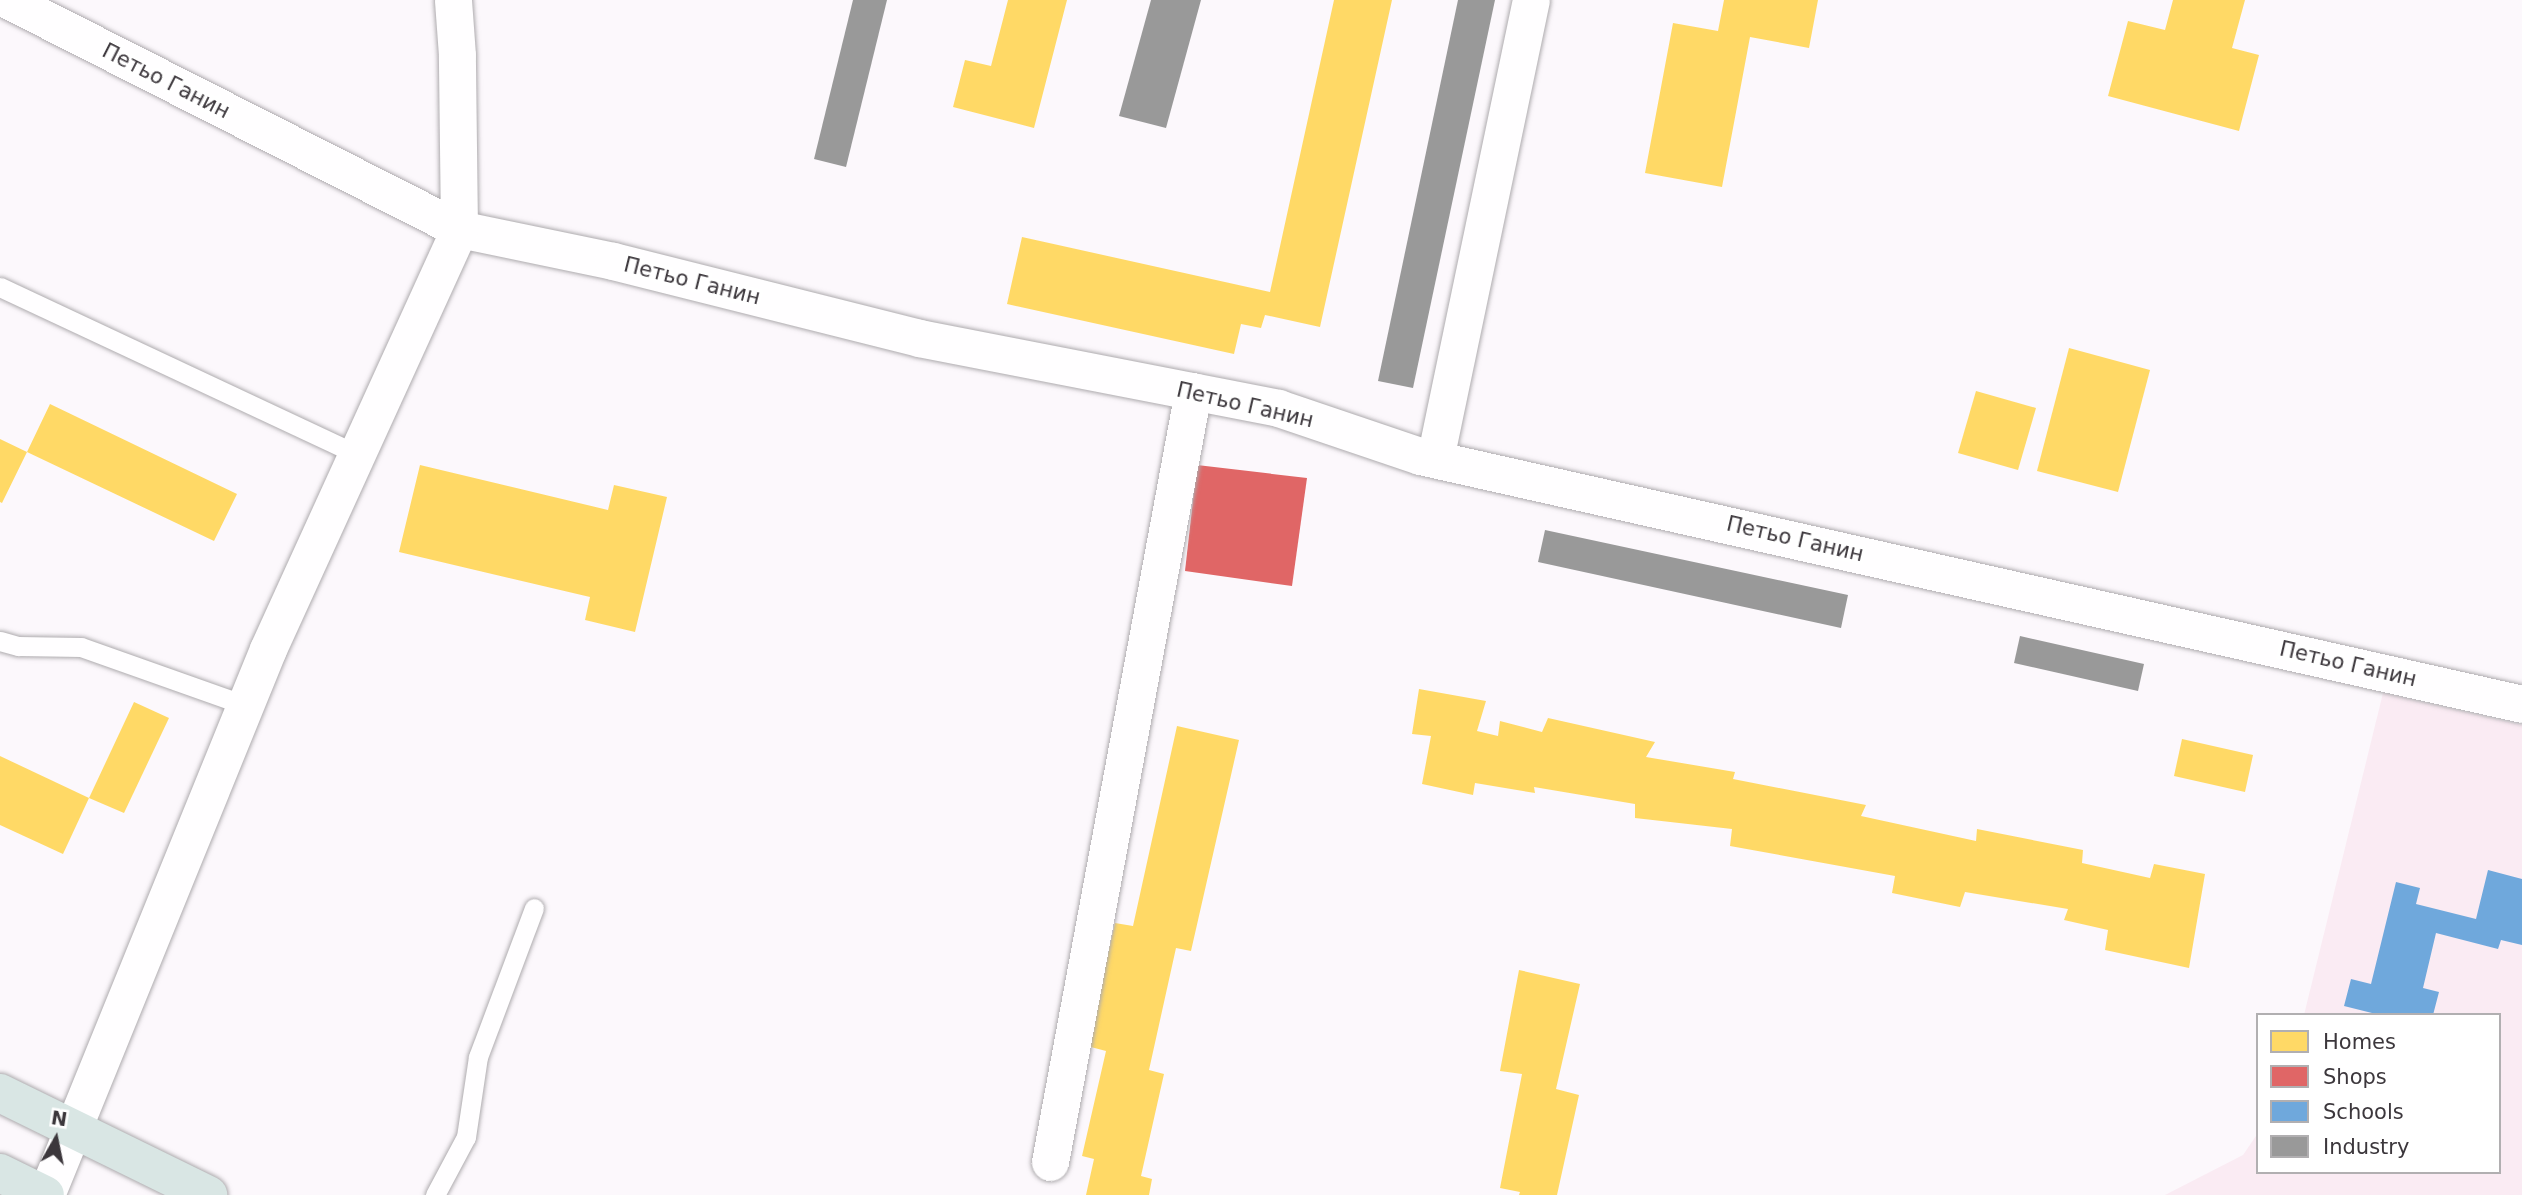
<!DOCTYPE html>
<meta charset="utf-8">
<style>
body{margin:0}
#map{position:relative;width:2522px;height:1195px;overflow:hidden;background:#fcf8fc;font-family:"DejaVu Sans",sans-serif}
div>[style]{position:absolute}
.education>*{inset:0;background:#faebf3}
.homes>*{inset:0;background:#ffd966}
.shops>*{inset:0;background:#e06666}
.schools>*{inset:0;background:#6fa8dc}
.industry>*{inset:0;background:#999}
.roads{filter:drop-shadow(0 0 2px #aeabae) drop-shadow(0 0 2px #aeabae)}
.service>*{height:19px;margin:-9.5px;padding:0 9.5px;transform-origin:9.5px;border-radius:9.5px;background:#fffeff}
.minor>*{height:37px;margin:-18.5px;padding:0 18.5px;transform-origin:18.5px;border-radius:18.5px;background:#fffeff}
.primary>*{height:38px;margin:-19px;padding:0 19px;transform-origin:19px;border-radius:19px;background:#d9e6e4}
span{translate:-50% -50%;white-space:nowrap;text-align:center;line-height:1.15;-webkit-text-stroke:7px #fff;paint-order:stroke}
.street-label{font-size:21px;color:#3c373c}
.legend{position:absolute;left:2256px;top:1013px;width:245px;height:161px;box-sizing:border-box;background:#fff;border:2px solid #b1afb1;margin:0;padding:9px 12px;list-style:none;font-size:21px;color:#3c373c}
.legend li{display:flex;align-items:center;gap:14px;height:35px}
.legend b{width:35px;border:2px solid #b1afb1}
.north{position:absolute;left:21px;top:1104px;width:70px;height:70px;-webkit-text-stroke:5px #fff;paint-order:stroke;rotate:9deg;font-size:19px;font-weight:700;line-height:28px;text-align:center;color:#3c373c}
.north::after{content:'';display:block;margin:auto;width:24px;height:32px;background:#3c373c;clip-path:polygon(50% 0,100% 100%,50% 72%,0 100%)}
</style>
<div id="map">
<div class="education">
<div style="clip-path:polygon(2383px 693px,2522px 725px,2522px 1195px,2165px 1195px,2243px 1155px,2258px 1133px,2258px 1172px,2499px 1172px,2499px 1015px,2304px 1015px)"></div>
</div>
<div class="homes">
<div style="clip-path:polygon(1008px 0,1067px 0,1034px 128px,953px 107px,965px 60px,991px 66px)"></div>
<div style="clip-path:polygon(1334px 0,1392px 0,1320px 327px,1265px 315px,1261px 328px,1241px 324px,1234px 354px,1007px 304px,1022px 237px,1270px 292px)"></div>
<div style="clip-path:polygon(1724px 0,1818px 0,1809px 48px,1750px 37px,1722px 187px,1645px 173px,1673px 23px,1718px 31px)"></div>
<div style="clip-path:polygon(2173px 0,2245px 0,2232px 48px,2259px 55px,2239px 131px,2108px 96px,2128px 21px,2165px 30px)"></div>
<div style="clip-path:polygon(2069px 348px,2150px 370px,2118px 492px,2037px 471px)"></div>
<div style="clip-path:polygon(1976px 391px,2036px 408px,2018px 470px,1958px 453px)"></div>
<div style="clip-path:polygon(50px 404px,237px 494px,214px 541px,27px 452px,2px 503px,0 502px,0 439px,27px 452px)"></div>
<div style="clip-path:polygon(420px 465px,608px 510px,614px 485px,667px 497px,635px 632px,585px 620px,590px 597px,399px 552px)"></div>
<div style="clip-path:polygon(1419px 689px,1486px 701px,1477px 731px,1498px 736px,1500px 721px,1542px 732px,1548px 718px,1655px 742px,1646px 757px,1735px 772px,1733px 779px,1866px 805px,1861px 816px,1976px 841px,1977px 829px,2083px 850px,2082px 863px,2150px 878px,2154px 864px,2205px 874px,2189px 968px,2105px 950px,2108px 930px,2064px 920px,2068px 909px,1965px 892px,1960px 907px,1892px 893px,1895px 876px,1730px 846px,1732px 829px,1635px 818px,1635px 804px,1534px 787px,1535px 793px,1475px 783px,1473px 795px,1422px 784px,1431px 736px,1412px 734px)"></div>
<div style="clip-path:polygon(134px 702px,169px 718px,124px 813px,89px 798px)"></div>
<div style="clip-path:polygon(1177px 726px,1239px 740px,1191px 951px,1176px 948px,1149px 1070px,1164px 1074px,1141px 1176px,1152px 1179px,1149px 1195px,1086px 1195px,1094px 1159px,1082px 1156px,1106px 1051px,1087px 1046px,1115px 923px,1133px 926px)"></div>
<div style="clip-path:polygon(2182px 739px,2253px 755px,2245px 792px,2174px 776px)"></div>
<div style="clip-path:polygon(0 756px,89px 798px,63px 854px,0 825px)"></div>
<div style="clip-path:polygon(1519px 970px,1580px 984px,1556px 1089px,1579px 1095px,1557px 1195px,1519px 1195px,1520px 1192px,1500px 1188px,1522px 1074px,1500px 1071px)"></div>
</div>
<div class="shops">
<div style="clip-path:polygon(1197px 465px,1307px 478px,1292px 586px,1185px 571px)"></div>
</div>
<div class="schools">
<div style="clip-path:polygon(2488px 870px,2522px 879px,2522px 945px,2501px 940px,2498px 949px,2436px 933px,2423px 988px,2439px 992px,2433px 1015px,2380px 1015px,2344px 1006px,2351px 979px,2371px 984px,2396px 882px,2420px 888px,2416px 904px,2476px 919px)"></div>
</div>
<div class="industry">
<div style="clip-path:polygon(853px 0,887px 0,846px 167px,814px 159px)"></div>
<div style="clip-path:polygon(1151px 0,1201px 0,1166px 128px,1119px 116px)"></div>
<div style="clip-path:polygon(1458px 0,1495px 0,1413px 388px,1378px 381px)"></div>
<div style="clip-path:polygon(1545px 530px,1848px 595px,1841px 628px,1538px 562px)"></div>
<div style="clip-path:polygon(2020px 636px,2144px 664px,2138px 691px,2014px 663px)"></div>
</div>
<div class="roads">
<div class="service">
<div style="left:0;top:287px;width:393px;rotate:25.1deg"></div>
<div style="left:0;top:641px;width:19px;rotate:16deg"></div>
<div style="left:18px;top:646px;width:63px;rotate:0.9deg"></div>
<div style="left:81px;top:647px;width:174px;rotate:19.5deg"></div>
<div style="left:435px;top:1195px;width:66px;rotate:-61.9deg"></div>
<div style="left:466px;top:1137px;width:81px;rotate:-81.5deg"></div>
<div style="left:478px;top:1057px;width:159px;rotate:-69.4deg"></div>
</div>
<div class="minor">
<div style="left:8px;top:0;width:506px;rotate:26.92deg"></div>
<div style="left:459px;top:229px;width:157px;rotate:11.7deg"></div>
<div style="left:613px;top:261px;width:316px;rotate:14.1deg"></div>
<div style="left:919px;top:338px;width:366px;rotate:11deg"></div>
<div style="left:1278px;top:408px;width:150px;rotate:18.7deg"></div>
<div style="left:1420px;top:456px;width:1130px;rotate:12.68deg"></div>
<div style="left:1435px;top:459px;width:469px;rotate:-78.2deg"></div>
<div style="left:1050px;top:1162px;width:784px;rotate:-79.49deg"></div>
<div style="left:46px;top:1195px;width:589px;rotate:-67.87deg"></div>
<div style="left:268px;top:649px;width:461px;rotate:-65.5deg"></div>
<div style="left:459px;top:229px;width:174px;rotate:-90.7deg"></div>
<div style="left:457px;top:55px;width:55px;rotate:-94.2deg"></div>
</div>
<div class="primary">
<div style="left:0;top:1093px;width:232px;rotate:26.1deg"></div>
<div style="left:0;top:1173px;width:50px;rotate:26.1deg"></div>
</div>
</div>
<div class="street-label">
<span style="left:166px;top:81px;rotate:27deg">Петьо Ганин</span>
<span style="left:692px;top:281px;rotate:14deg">Петьо Ганин</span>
<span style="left:1245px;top:405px;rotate:13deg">Петьо Ганин</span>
<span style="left:1795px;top:539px;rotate:13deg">Петьо Ганин</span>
<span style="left:2348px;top:664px;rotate:13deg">Петьо Ганин</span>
</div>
<ul class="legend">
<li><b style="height:19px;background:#ffd966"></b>Homes</li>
<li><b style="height:19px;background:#e06666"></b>Shops</li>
<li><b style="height:19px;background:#6fa8dc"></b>Schools</li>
<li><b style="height:19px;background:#999"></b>Industry</li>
</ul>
<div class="north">N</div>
</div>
